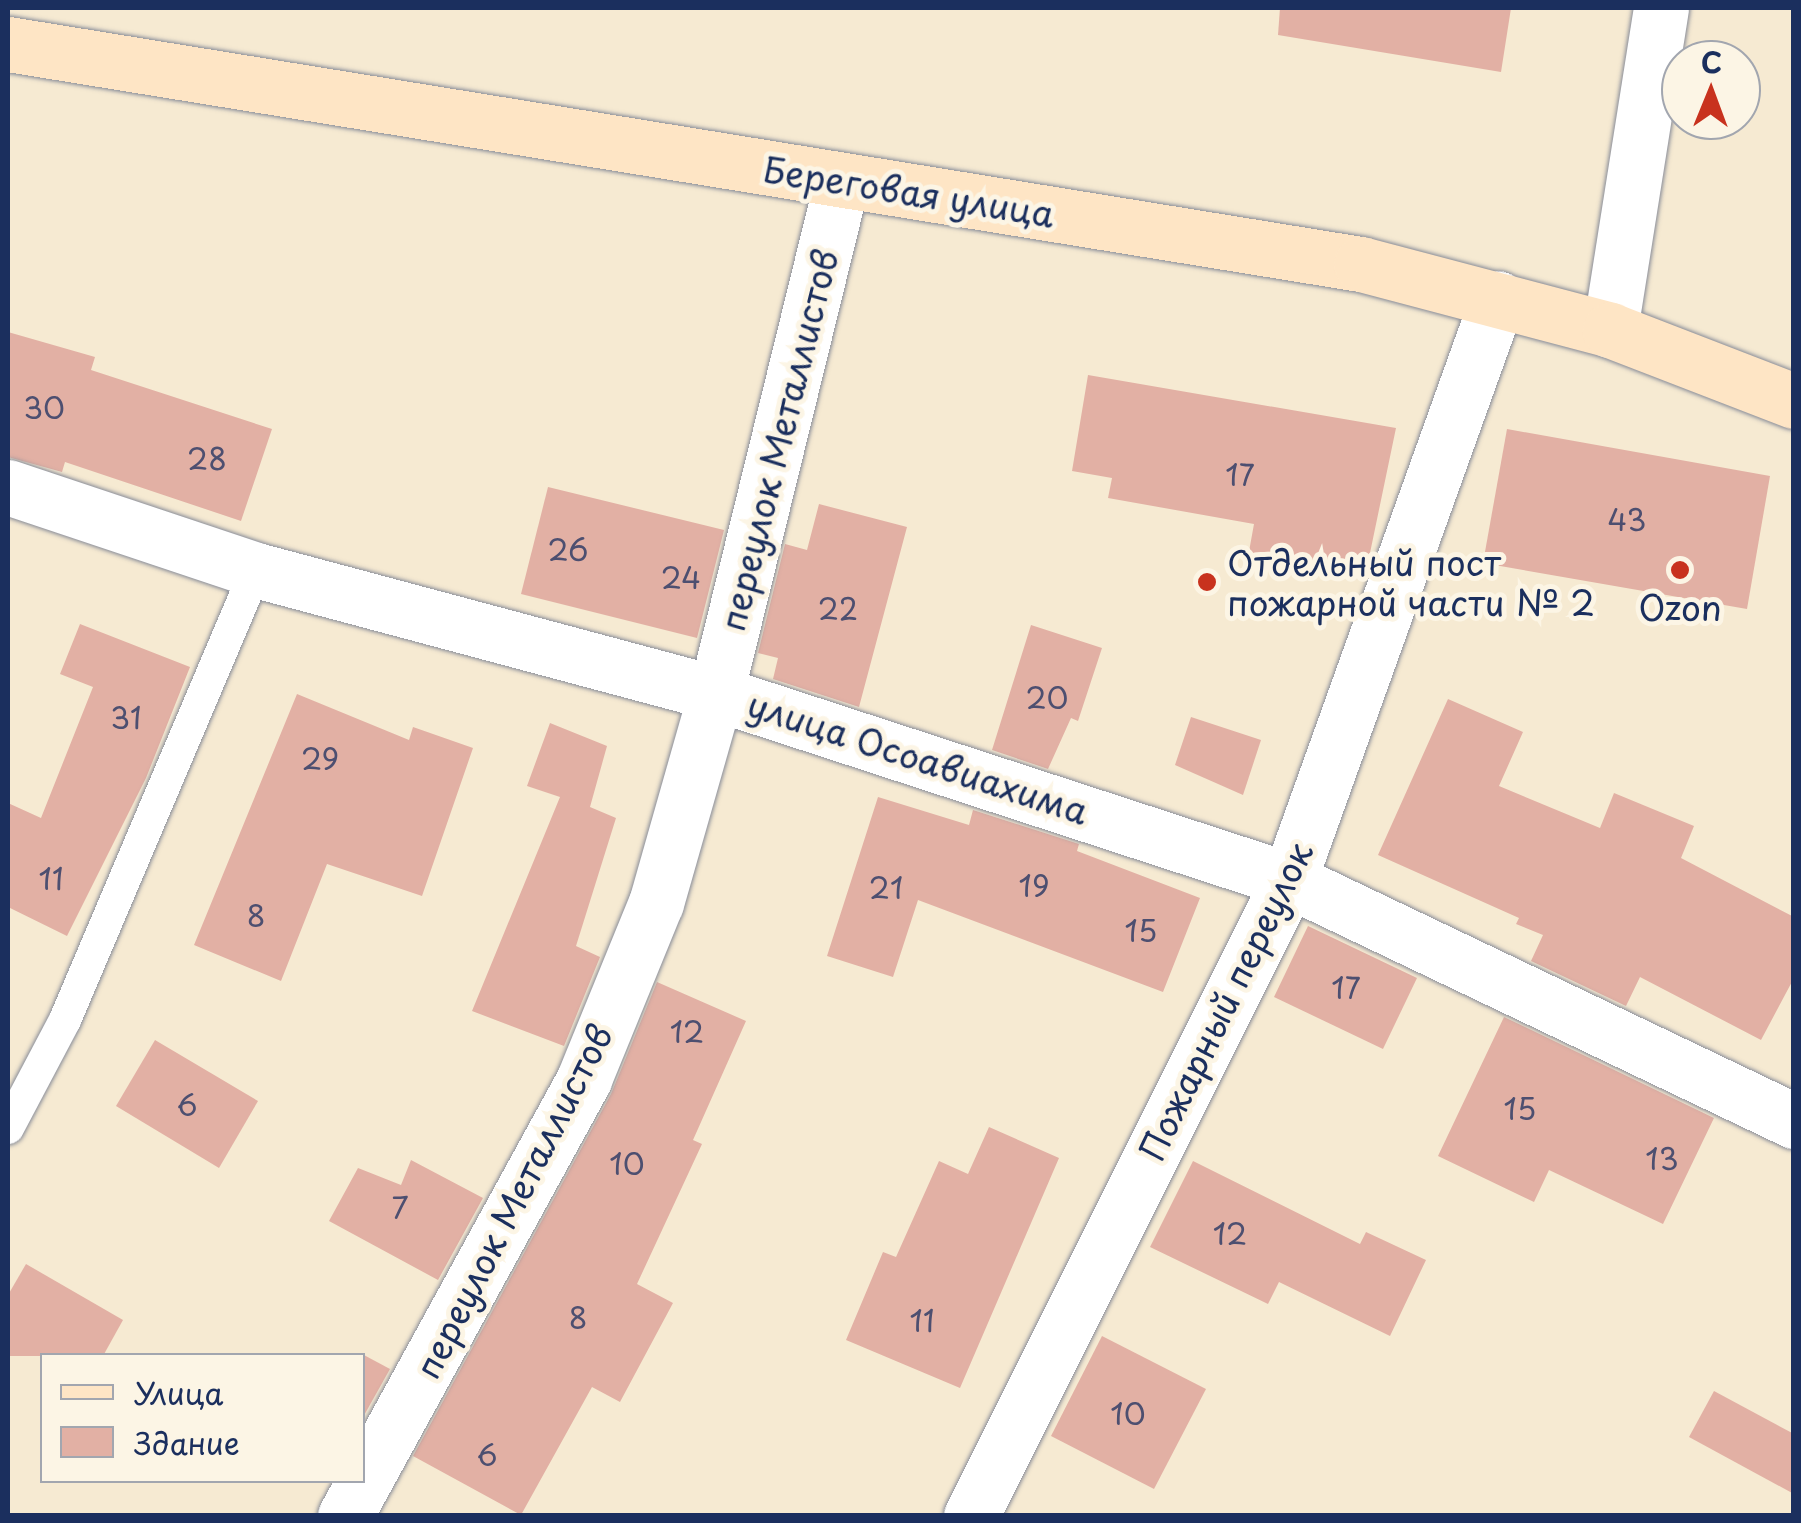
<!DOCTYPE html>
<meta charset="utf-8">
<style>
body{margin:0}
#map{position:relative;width:1801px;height:1523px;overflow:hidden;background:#f6ead2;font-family:"Playpen Sans",sans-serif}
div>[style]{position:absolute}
.building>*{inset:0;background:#e2b0a4}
.roads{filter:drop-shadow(0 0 2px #888c98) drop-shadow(0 0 2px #888c98)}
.service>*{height:32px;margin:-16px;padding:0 16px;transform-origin:16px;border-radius:16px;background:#fff}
.minor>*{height:55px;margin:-27.5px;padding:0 27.5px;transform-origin:27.5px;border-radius:27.5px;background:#fff}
.secondary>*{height:55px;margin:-27.5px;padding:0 27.5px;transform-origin:27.5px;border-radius:27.5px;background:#fee5c5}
.dots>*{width:28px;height:28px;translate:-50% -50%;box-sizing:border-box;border:5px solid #fcf5e5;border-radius:50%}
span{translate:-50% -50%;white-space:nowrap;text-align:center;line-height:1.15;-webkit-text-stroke:10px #fcf5e5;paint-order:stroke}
.number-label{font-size:30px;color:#4d4f70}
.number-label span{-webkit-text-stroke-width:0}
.street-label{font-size:35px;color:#1b2f5e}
.poi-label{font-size:35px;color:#1b2f5e}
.left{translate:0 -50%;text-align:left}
.frame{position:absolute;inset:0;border:10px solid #1b2f5e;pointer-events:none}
.legend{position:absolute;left:40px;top:1353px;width:325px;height:130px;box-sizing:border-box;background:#fcf5e5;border:2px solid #a2a6af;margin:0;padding:12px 18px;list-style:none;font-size:30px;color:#1b2f5e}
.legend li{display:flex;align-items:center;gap:20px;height:50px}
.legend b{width:50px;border:2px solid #a2a6af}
.north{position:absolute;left:1661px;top:40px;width:100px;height:100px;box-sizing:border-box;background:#fcf5e5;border:2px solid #a2a6af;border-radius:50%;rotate:1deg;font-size:28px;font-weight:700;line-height:40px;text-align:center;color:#1b2f5e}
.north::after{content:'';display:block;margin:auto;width:35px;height:45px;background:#c8321e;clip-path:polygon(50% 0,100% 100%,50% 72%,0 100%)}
</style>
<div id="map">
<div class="building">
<div style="clip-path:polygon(1280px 8px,1511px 8px,1501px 72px,1278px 35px)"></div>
<div style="clip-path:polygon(8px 332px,95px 357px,91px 370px,272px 429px,241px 521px,65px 462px,62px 472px,8px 457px)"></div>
<div style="clip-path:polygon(1088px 375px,1396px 428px,1365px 577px,1248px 557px,1254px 524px,1108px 498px,1112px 478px,1072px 471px)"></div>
<div style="clip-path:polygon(1507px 429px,1770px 476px,1747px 609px,1483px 563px)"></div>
<div style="clip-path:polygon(548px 487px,724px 530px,697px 638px,521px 594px)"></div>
<div style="clip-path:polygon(819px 504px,907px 527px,859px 707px,773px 679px,778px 658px,758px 653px,785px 544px,807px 550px)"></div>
<div style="clip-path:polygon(80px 624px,190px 667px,146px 778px,67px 936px,8px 907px,8px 803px,41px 818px,93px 687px,60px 674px)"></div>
<div style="clip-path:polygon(1031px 625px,1102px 648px,1078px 721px,1071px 718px,1048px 769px,992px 750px)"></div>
<div style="clip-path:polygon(297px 694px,409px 740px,413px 727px,473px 748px,422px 896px,327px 864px,281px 981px,194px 945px)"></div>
<div style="clip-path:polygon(1448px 699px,1523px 732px,1499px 786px,1600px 828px,1614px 793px,1694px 826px,1681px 858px,1794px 917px,1794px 978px,1761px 1040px,1640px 977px,1626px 1006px,1531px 961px,1543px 935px,1516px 924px,1519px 918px,1378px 855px)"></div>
<div style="clip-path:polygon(1191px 717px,1261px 740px,1243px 795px,1175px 765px)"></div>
<div style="clip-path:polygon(550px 723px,607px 746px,590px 807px,616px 818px,576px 946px,600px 957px,564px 1046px,472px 1011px,560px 797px,527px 786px)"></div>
<div style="clip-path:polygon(878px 797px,969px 825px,973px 810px,1079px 844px,1077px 851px,1200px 898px,1163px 992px,918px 900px,893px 977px,827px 956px)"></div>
<div style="clip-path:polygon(1308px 926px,1417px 978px,1383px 1049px,1274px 997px)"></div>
<div style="clip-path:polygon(657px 982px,746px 1021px,693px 1140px,702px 1144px,637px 1284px,673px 1303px,620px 1402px,592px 1387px,521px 1515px,413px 1456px,611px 1094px)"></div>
<div style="clip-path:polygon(1504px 1017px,1714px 1118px,1663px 1224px,1549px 1170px,1534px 1202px,1438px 1156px)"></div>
<div style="clip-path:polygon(155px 1040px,258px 1101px,219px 1168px,116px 1106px)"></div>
<div style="clip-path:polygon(989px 1127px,1059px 1158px,960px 1388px,846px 1340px,883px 1252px,896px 1257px,939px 1161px,968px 1174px)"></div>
<div style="clip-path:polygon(411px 1160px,483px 1198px,438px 1280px,329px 1221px,358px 1168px,401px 1185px)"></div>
<div style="clip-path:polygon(1193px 1161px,1360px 1244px,1366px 1232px,1426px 1260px,1390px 1336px,1279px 1282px,1268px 1304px,1150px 1247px)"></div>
<div style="clip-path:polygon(26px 1264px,123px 1320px,103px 1356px,8px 1356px,8px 1295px)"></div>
<div style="clip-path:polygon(1102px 1336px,1206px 1389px,1154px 1489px,1051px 1436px)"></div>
<div style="clip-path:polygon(362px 1354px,390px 1369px,362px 1419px)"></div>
<div style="clip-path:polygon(1714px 1391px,1794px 1434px,1794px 1494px,1689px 1437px)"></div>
</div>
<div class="roads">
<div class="service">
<div style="left:8px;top:1128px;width:122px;rotate:-62.2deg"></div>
<div style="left:65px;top:1020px;width:489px;rotate:-67deg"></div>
</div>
<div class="minor">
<div style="left:1610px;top:330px;width:326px;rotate:-81deg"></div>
<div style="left:8px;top:487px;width:262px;rotate:18.5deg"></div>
<div style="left:256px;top:570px;width:476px;rotate:15deg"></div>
<div style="left:716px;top:693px;width:603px;rotate:18.07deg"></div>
<div style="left:1289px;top:880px;width:560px;rotate:25.51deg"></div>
<div style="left:345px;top:1516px;width:498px;rotate:-61.3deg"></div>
<div style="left:584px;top:1079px;width:190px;rotate:-67.8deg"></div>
<div style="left:656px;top:903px;width:218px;rotate:-74.1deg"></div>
<div style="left:716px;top:693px;width:528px;rotate:-76.2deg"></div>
<div style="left:971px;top:1516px;width:711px;rotate:-63.43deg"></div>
<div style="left:1289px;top:880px;width:618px;rotate:-70.25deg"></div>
</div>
<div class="secondary">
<div style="left:8px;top:44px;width:1371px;rotate:9.24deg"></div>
<div style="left:1361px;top:264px;width:258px;rotate:14.8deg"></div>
<div style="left:1610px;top:330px;width:197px;rotate:21.1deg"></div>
</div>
</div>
<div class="dots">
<div style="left:1680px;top:570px;background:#c8321e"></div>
<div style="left:1207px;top:582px;background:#c8321e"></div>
</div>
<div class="number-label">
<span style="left:44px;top:407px">30</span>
<span style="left:207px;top:458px">28</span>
<span style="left:1240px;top:474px">17</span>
<span style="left:1627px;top:519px">43</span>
<span style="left:568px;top:549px">26</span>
<span style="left:681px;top:577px">24</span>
<span style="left:838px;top:608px">22</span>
<span style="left:1047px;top:697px">20</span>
<span style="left:126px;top:717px">31</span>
<span style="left:320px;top:758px">29</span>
<span style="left:51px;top:878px">11</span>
<span style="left:1034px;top:885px">19</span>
<span style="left:886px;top:887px">21</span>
<span style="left:256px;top:915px">8</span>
<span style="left:1141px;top:930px">15</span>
<span style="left:1346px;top:987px">17</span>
<span style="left:687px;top:1031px">12</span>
<span style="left:187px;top:1104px">6</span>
<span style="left:1520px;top:1108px">15</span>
<span style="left:1662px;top:1158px">13</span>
<span style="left:627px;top:1163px">10</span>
<span style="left:400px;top:1207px">7</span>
<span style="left:1230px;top:1233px">12</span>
<span style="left:578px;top:1317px">8</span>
<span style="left:922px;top:1320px">11</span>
<span style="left:1128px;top:1413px">10</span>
<span style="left:487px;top:1454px">6</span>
</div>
<div class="street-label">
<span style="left:909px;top:191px;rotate:9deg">Береговая улица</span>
<span style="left:778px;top:440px;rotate:-76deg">переулок Металлистов</span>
<span style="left:918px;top:757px;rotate:18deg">улица Осоавиахима</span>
<span style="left:1225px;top:1001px;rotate:-64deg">Пожарный переулок</span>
<span style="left:513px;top:1201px;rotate:-63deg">переулок Металлистов</span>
</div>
<div class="poi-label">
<span class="left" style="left:1227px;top:582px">Отдельный пост<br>пожарной части № 2</span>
<span style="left:1680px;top:607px">Ozon</span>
</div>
<div class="frame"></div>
<ul class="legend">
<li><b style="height:12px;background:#fee5c5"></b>Улица</li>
<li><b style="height:28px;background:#e2b0a4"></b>Здание</li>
</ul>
<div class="north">С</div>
</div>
